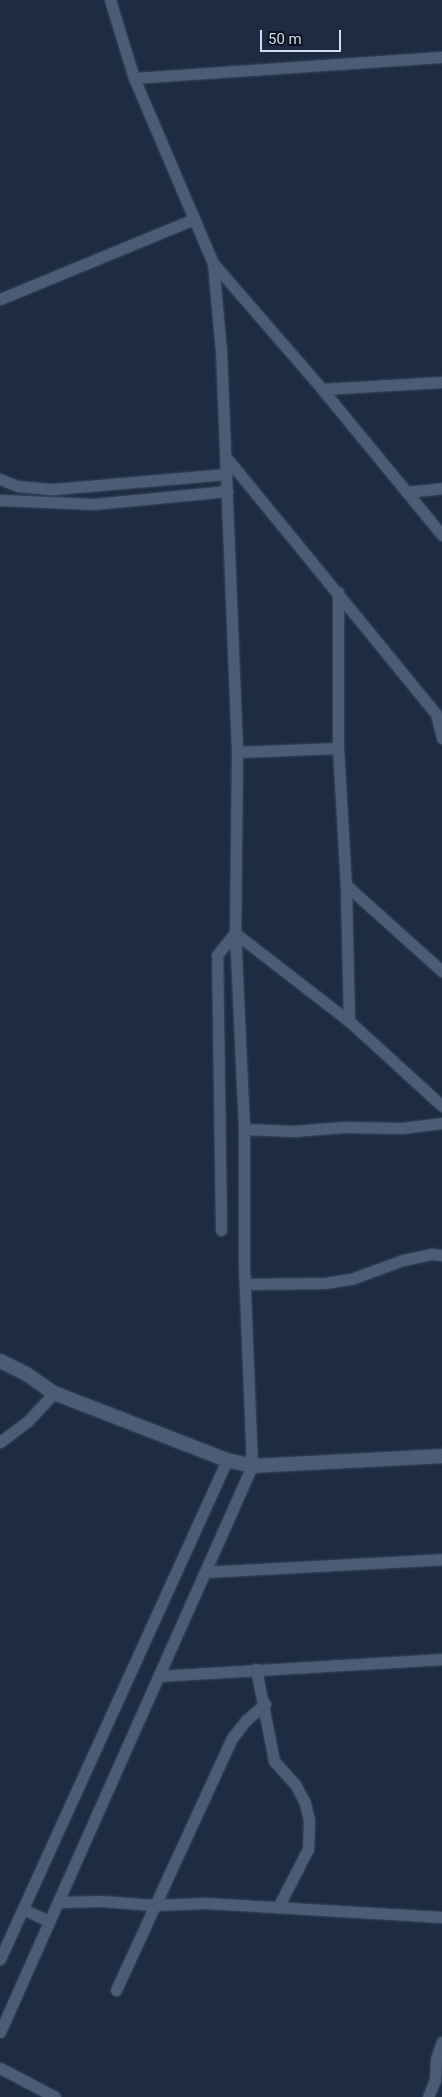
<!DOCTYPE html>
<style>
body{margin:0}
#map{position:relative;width:442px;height:2097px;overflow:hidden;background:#1d2c43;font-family:Roboto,sans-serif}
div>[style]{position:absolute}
.roads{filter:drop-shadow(0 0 1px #3b475b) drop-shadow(0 0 1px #3b475b)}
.minor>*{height:11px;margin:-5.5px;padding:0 5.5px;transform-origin:5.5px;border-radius:5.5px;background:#4b5c76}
.tertiary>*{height:14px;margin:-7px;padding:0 7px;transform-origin:7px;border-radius:7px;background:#4b5c76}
span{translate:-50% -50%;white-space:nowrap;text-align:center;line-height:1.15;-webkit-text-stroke:5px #0d141f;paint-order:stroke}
.scale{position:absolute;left:260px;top:30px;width:81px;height:22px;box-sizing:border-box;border:2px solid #d2dceb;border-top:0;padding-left:6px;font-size:15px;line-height:18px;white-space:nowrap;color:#d2dceb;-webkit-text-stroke:4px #0d141f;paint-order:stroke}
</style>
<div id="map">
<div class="roads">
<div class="minor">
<div style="left:110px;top:0;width:82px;rotate:72.9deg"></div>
<div style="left:134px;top:78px;width:201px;rotate:66.9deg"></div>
<div style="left:213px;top:263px;width:167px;rotate:49.1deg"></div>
<div style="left:322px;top:389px;width:189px;rotate:50.6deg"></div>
<div style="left:134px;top:78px;width:309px;rotate:-3.9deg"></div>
<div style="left:213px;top:263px;width:88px;rotate:84.8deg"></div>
<div style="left:221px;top:351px;width:401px;rotate:87.7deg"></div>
<div style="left:237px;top:752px;width:181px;rotate:90.6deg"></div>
<div style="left:235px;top:933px;width:144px;rotate:37.7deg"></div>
<div style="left:349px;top:1021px;width:126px;rotate:42.4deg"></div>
<div style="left:0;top:299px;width:210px;rotate:-22.4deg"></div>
<div style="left:322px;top:389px;width:120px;rotate:-3.3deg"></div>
<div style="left:225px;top:456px;width:333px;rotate:50.7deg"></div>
<div style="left:436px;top:714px;width:25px;rotate:76deg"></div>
<div style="left:0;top:479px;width:18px;rotate:22deg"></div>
<div style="left:17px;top:486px;width:37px;rotate:5deg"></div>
<div style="left:54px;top:489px;width:173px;rotate:-5deg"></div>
<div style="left:406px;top:492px;width:36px;rotate:-6deg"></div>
<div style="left:0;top:500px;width:94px;rotate:2.4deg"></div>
<div style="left:94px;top:504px;width:134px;rotate:-5.6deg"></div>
<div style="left:338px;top:592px;width:156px;rotate:90deg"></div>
<div style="left:338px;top:748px;width:137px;rotate:86.7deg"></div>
<div style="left:237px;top:752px;width:101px;rotate:-2.3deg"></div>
<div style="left:349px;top:1021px;width:136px;rotate:-91.3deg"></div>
<div style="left:346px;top:885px;width:129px;rotate:41.9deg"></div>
<div style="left:244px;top:1129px;width:50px;rotate:2.3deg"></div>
<div style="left:294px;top:1131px;width:50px;rotate:-4.6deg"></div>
<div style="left:344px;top:1127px;width:58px;rotate:1deg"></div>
<div style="left:402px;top:1128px;width:40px;rotate:-7.1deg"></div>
<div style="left:221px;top:1230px;width:275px;rotate:-90.8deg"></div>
<div style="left:217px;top:955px;width:28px;rotate:-51deg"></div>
<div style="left:245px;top:1284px;width:80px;rotate:-0.7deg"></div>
<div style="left:325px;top:1283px;width:26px;rotate:-9deg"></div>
<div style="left:351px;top:1279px;width:55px;rotate:-20.1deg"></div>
<div style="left:403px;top:1260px;width:30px;rotate:-12deg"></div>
<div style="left:432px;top:1254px;width:10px;rotate:6deg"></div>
<div style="left:0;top:1442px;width:34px;rotate:-37deg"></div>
<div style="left:27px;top:1422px;width:40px;rotate:-47deg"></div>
<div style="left:205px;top:1572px;width:237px;rotate:-3.1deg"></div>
<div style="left:256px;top:1669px;width:94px;rotate:78.9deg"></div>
<div style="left:274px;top:1761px;width:31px;rotate:48deg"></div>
<div style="left:295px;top:1784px;width:21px;rotate:62deg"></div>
<div style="left:305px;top:1803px;width:17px;rotate:77deg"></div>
<div style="left:309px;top:1820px;width:29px;rotate:92deg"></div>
<div style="left:308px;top:1849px;width:65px;rotate:117.3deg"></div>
<div style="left:159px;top:1676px;width:284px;rotate:-3.4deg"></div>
<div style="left:58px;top:1902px;width:43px;rotate:-1.3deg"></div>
<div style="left:101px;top:1901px;width:53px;rotate:4.3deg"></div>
<div style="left:154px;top:1905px;width:52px;rotate:-2.2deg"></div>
<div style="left:206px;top:1903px;width:236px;rotate:3.4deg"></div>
<div style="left:23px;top:1909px;width:29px;rotate:25deg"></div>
<div style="left:0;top:1959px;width:548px;rotate:-65.54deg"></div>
<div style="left:116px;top:1990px;width:277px;rotate:-65.3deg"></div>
<div style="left:232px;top:1738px;width:23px;rotate:-52deg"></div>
<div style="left:246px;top:1720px;width:25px;rotate:-40deg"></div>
<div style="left:0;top:2032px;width:620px;rotate:-66deg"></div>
<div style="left:252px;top:1466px;width:203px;rotate:-92.3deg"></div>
<div style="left:244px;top:1263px;width:134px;rotate:-90deg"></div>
<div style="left:244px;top:1129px;width:196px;rotate:-92.6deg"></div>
<div style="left:0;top:2068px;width:62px;rotate:27.8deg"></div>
<div style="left:428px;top:2097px;width:18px;rotate:-68deg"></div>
<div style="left:435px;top:2080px;width:21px;rotate:-87deg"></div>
<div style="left:436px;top:2059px;width:18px;rotate:-71deg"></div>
</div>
<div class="tertiary">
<div style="left:0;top:1361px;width:28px;rotate:26deg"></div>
<div style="left:25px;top:1373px;width:35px;rotate:35deg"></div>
<div style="left:54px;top:1393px;width:186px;rotate:21.2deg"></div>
<div style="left:227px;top:1460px;width:26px;rotate:13deg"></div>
<div style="left:252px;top:1466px;width:190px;rotate:-3deg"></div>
</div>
</div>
<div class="scale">50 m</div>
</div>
